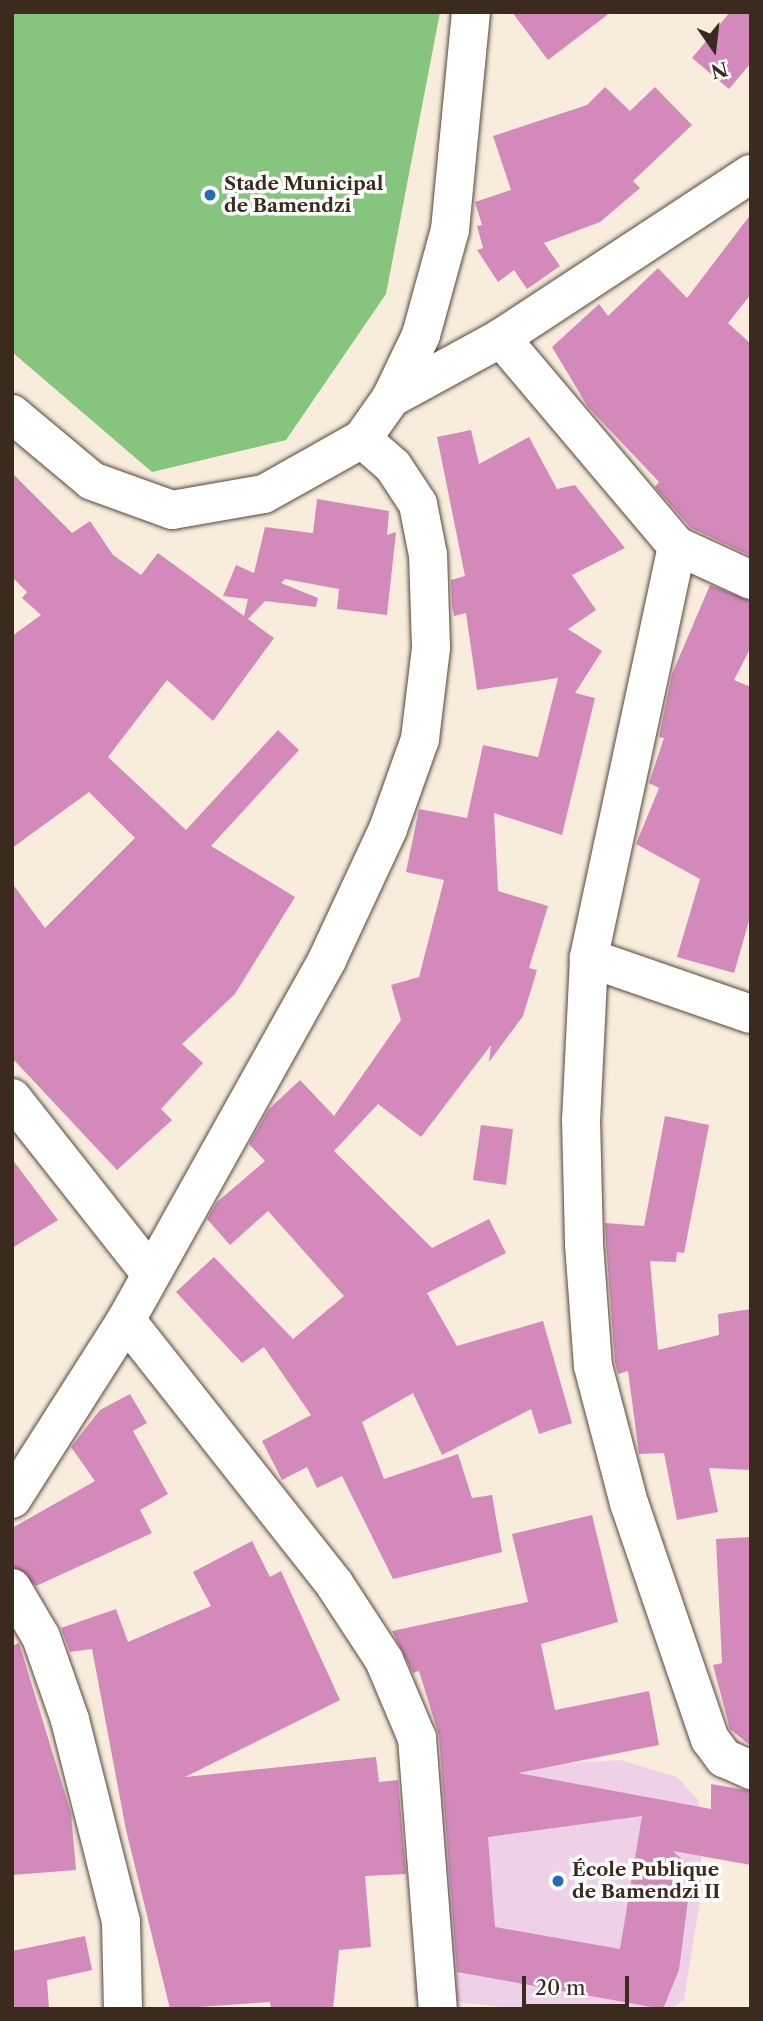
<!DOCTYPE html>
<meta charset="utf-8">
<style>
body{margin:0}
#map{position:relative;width:763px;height:2021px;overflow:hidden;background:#f8eddd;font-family:"Libre Caslon Text",serif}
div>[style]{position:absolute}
.built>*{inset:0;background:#eed0e7}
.green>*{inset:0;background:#85c57d}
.building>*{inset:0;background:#d38abb}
.roads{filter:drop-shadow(0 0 2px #57473b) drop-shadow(0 0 2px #57473b)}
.minor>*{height:38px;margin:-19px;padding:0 19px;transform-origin:19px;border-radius:19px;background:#fff}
.dots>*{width:19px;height:19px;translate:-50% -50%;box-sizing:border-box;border:4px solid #fff;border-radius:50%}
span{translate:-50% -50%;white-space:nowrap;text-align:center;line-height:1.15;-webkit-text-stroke:7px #fff;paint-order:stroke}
.poi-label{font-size:19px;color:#3b2a1e;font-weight:700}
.left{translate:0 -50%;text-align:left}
.frame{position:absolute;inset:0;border:14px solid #3b2a1e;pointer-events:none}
.north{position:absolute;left:679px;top:14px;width:70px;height:70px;-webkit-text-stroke:5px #fff;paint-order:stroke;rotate:166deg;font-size:19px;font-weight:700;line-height:28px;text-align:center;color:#3b2a1e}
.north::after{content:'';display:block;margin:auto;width:24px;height:32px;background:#3b2a1e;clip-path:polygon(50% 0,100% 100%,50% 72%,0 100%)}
.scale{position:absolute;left:522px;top:1976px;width:107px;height:32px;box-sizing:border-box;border:4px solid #3b2a1e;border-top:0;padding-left:9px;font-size:21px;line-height:24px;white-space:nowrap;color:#3b2a1e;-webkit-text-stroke:5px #fff;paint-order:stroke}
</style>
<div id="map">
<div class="built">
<div style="clip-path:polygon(620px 1760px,677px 1777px,699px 1801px,702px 1888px,684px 2000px,670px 2009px,521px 2009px,414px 1997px,418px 1772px)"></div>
</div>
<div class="green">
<div style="clip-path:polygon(12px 12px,440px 12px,386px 294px,286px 440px,152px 472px,12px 352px)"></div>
</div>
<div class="building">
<div style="clip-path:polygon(512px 12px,611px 12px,548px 60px)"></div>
<div style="clip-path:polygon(730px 12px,751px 12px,751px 63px,729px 89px,692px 58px)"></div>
<div style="clip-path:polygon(605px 87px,630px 111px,655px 87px,692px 125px,633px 181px,640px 188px,600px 222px,544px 243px,560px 266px,527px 289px,514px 270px,498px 282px,477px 250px,483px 248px,477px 226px,482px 225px,475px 202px,511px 190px,493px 136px,587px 105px)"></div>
<div style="clip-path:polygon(751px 214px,751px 294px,728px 323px,751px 344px,751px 556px,691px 528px,655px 487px,659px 482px,588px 407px,552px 347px,599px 304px,608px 316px,658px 268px,687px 298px)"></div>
<div style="clip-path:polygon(471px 430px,479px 464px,529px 437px,557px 489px,575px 485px,625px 548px,572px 575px,596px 610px,568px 629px,602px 651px,575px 693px,595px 698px,562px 835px,494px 813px,498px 891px,548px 906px,529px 968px,537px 970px,523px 1016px,489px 1062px,491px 1045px,421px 1137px,378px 1104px,334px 1151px,432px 1248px,489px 1219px,506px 1253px,427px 1293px,457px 1346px,543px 1321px,572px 1423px,539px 1434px,531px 1409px,442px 1455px,413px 1393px,362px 1422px,384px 1479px,458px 1454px,472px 1498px,492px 1495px,502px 1552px,393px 1579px,342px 1476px,317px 1488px,307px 1467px,282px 1480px,262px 1441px,311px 1415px,264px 1347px,242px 1363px,176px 1292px,214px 1257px,293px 1339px,344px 1296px,268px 1211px,230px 1245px,207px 1219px,217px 1202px,265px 1161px,249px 1144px,269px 1109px,300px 1080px,334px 1116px,401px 1020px,391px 985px,419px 977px,444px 880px,406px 872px,419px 809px,467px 818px,483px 745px,538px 757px,558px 678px,477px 690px,466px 613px,454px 616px,452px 605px,451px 580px,465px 576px,437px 437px)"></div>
<div style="clip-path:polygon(12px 473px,72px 533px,90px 521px,113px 555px,141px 575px,158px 553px,244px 616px,248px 599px,223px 596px,236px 565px,254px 573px,265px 527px,313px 533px,317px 499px,389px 511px,387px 535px,396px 532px,387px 615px,337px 609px,339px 589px,285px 579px,281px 583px,318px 598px,316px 607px,265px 601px,248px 619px,274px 638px,213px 721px,167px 680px,108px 757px,186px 830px,278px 730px,299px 750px,211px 846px,295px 897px,235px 994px,182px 1044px,203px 1063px,161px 1109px,172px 1120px,117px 1170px,12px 1058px,12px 883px,45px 928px,135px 838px,89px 792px,12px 848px,12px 636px,41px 615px,22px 598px,27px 592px,12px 577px)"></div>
<div style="clip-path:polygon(710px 585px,751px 601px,751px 647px,734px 680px,751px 687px,751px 914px,734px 973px,677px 957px,700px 879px,636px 844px,659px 788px,649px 783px,664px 738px,659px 737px,672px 674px)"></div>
<div style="clip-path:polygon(665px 1116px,709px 1125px,684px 1253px,677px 1252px,676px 1262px,650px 1261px,658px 1350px,719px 1335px,718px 1314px,751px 1309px,751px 1470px,709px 1468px,718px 1512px,677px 1520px,664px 1453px,639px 1454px,628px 1371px,618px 1374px,615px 1362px,606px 1243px,605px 1223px,644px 1226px)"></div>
<div style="clip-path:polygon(481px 1125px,513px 1129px,506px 1185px,473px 1180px)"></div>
<div style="clip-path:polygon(12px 1159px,58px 1220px,12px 1248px)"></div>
<div style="clip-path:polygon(130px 1394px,147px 1423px,133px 1431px,168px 1494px,140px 1510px,152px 1533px,36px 1586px,12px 1566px,12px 1528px,95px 1481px,71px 1447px,100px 1410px)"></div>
<div style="clip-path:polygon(evenodd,592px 1515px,618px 1622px,541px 1644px,555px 1710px,649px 1691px,659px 1745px,518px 1773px,711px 1809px,711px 1784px,751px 1791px,751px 1865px,673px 1851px,692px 1869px,679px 1970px,663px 2009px,457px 1972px,439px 1736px,419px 1671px,413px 1673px,392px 1631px,528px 1602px,512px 1534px,592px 1515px,642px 1816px,620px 1949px,495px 1927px,488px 1837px,642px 1816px)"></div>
<div style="clip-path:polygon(751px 1537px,751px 1746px,730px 1729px,713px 1665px,722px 1663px,716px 1539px)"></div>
<div style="clip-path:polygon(252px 1541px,270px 1577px,281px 1571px,340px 1700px,185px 1777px,376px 1757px,379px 1782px,398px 1780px,406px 1874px,365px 1876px,371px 1947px,339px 1950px,333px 2009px,271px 2009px,270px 2002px,170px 2009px,126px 1830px,92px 1649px,70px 1652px,61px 1628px,116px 1609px,128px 1642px,211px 1606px,193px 1572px)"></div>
<div style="clip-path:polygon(19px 1643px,71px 1813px,76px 1870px,12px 1875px,12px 1646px)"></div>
<div style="clip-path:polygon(85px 1936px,92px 1970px,47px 1980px,49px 2009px,12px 2009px,12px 1951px)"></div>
</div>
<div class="roads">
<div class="minor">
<div style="left:501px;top:338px;width:272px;rotate:49.8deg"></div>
<div style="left:677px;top:546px;width:81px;rotate:24.7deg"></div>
<div style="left:391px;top:398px;width:125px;rotate:-28.6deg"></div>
<div style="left:501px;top:338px;width:299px;rotate:-33.3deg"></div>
<div style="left:12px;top:414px;width:104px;rotate:39.9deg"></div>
<div style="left:92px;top:481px;width:85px;rotate:19.9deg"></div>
<div style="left:172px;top:510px;width:93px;rotate:-9.9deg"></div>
<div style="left:264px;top:494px;width:112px;rotate:-29.3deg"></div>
<div style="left:362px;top:439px;width:50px;rotate:-54.7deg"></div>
<div style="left:391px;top:398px;width:70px;rotate:-64.5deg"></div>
<div style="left:421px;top:335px;width:109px;rotate:-74.6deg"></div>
<div style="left:450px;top:230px;width:219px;rotate:-84.5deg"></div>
<div style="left:677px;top:546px;width:421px;rotate:102.1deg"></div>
<div style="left:589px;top:958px;width:161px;rotate:92.8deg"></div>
<div style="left:581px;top:1119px;width:125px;rotate:88.6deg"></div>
<div style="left:584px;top:1244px;width:122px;rotate:85.8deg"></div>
<div style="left:593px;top:1366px;width:142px;rotate:75.3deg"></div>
<div style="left:629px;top:1503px;width:250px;rotate:71.1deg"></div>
<div style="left:710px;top:1739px;width:24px;rotate:54deg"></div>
<div style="left:724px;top:1758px;width:30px;rotate:24deg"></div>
<div style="left:589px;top:958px;width:171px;rotate:19.1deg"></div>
<div style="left:12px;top:1098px;width:223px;rotate:51.7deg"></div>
<div style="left:126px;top:1320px;width:337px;rotate:51.7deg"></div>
<div style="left:335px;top:1585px;width:90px;rotate:56.8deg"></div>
<div style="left:384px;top:1660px;width:85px;rotate:67.1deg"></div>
<div style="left:417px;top:1738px;width:272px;rotate:85.6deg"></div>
<div style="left:12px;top:1499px;width:212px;rotate:-57.5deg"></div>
<div style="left:126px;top:1320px;width:412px;rotate:-60.8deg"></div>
<div style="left:327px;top:960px;width:145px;rotate:-65deg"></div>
<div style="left:388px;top:829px;width:96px;rotate:-70.4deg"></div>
<div style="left:420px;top:739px;width:92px;rotate:-83.1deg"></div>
<div style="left:431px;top:648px;width:93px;rotate:-91.8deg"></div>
<div style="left:428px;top:555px;width:52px;rotate:-101.1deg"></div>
<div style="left:418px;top:504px;width:45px;rotate:-123.3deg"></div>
<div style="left:393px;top:466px;width:41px;rotate:-138.9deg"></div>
<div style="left:12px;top:1588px;width:57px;rotate:59.4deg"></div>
<div style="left:41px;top:1637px;width:88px;rotate:70.7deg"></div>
<div style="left:70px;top:1720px;width:208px;rotate:75.8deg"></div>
<div style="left:121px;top:1922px;width:87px;rotate:88.7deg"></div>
</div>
</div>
<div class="dots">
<div style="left:210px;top:195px;background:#1f6fb2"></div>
<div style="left:558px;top:1881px;background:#1f6fb2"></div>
</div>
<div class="poi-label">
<span class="left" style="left:224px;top:195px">Stade Municipal<br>de Bamendzi</span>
<span class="left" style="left:572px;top:1881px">École Publique<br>de Bamendzi II</span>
</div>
<div class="frame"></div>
<div class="north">N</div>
<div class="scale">20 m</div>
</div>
